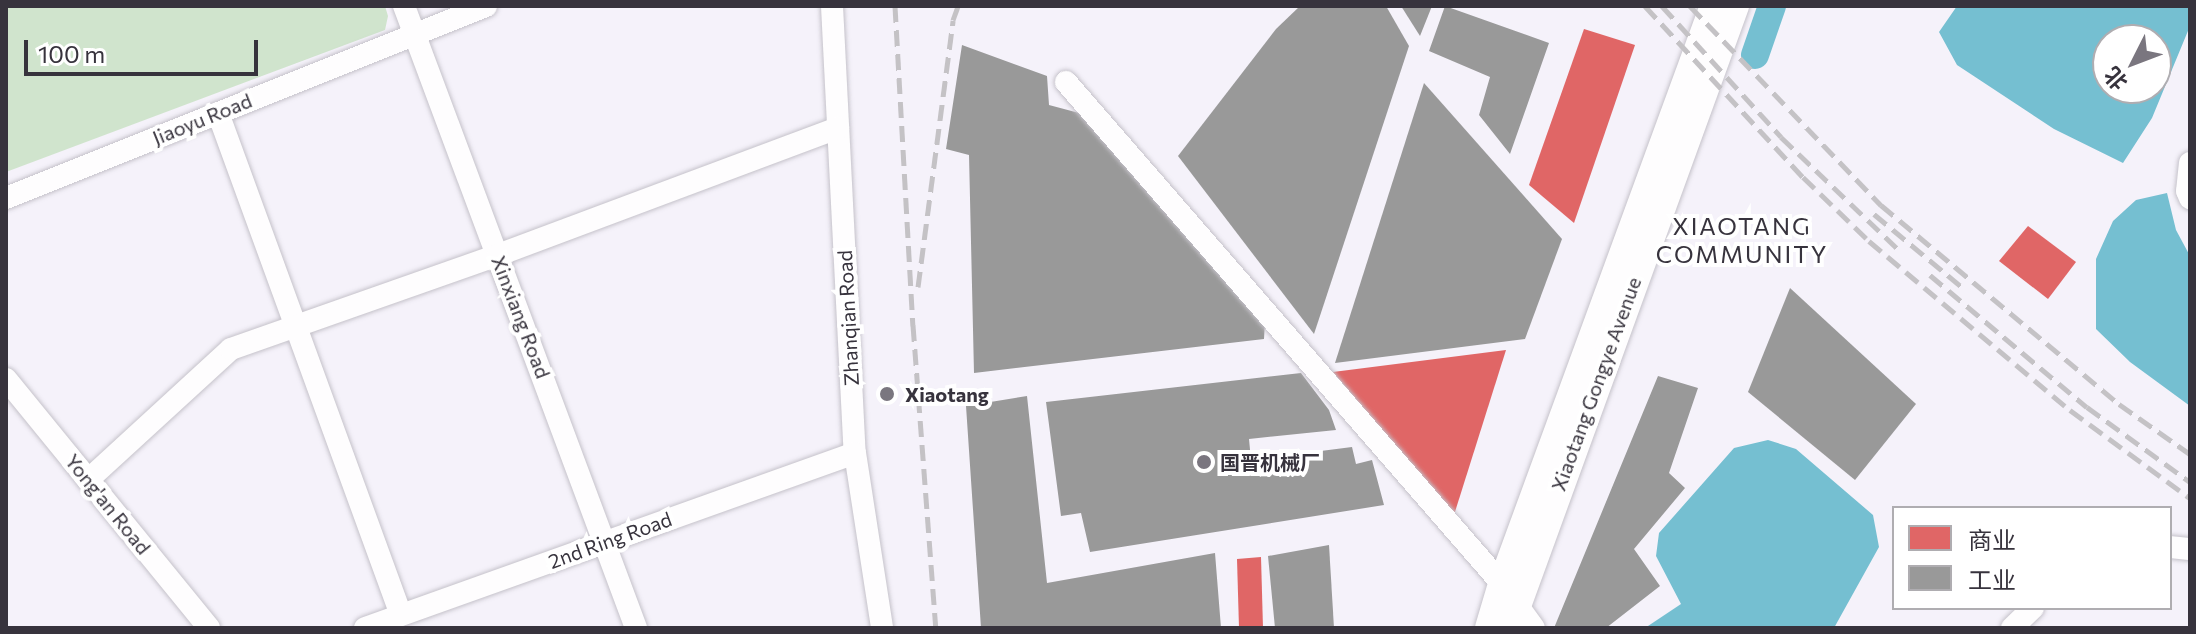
<!DOCTYPE html>
<meta charset="utf-8">
<style>
body{margin:0}
#map{position:relative;width:2196px;height:634px;overflow:hidden;background:#f5f2fa;font-family:Commissioner,"Noto Sans SC",sans-serif}
div>[style]{position:absolute}
.green>*{inset:0;background:#d0e4cd}
.water>*{inset:0;background:#75bfd1}
.shops>*{inset:0;background:#e06666}
.industry>*{inset:0;background:#999}
.river>*{height:28px;margin:-14px;padding:0 14px;transform-origin:14px;border-radius:14px;background:#75bfd1}
.roads{filter:drop-shadow(0 0 2px #c5c2ca) drop-shadow(0 0 2px #c5c2ca)}
.minor>*{height:22px;margin:-11px;padding:0 11px;transform-origin:11px;border-radius:11px;background:#fefdfe}
.major>*{height:28px;margin:-14px;padding:0 14px;transform-origin:14px;border-radius:14px;background:#fefdfe}
.rail>*{height:5px;margin-top:-2.5px;transform-origin:0;background:repeating-linear-gradient(90deg,#c4c2c5 0 16px,transparent 0 24px)}
.dots>*{width:22px;height:22px;translate:-50% -50%;box-sizing:border-box;border:4px solid #fff;border-radius:50%}
span{translate:-50% -50%;white-space:nowrap;text-align:center;line-height:1.15;-webkit-text-stroke:8px #fff;paint-order:stroke}
.street-label{font-size:20px;color:#37333d}
.poi-label{font-size:20px;color:#37333d;font-weight:700}
.left{translate:0 -50%;text-align:left}
.quarter-label{font-size:24px;color:#37333d;letter-spacing:2px}
.frame{position:absolute;inset:0;border:8px solid #37333d;pointer-events:none}
.legend{position:absolute;left:1892px;top:506px;width:280px;height:104px;box-sizing:border-box;background:#fff;border:2px solid #afadb1;margin:0;padding:10px 14px;list-style:none;font-size:24px;color:#37333d}
.legend li{display:flex;align-items:center;gap:16px;height:40px}
.legend b{width:40px;border:2px solid #afadb1}
.north{position:absolute;left:2092px;top:24px;width:80px;height:80px;box-sizing:border-box;background:#fff;border:2px solid #afadb1;border-radius:50%;rotate:228deg;font-size:22px;font-weight:700;line-height:32px;text-align:center;color:#37333d}
.north::after{content:'';display:block;margin:auto;width:28px;height:36px;background:#7a767f;clip-path:polygon(50% 0,100% 100%,50% 72%,0 100%)}
.scale{position:absolute;left:24px;top:40px;width:234px;height:36px;box-sizing:border-box;border:4px solid #37333d;border-top:0;padding-left:10px;font-size:24px;line-height:28px;white-space:nowrap;color:#37333d;-webkit-text-stroke:6px #fff;paint-order:stroke}
</style>
<div id="map">
<div class="green">
<div style="clip-path:polygon(6px 6px,385px 6px,388px 16px,385px 30px,6px 172px)"></div>
</div>
<div class="water">
<div style="clip-path:polygon(evenodd,1957px 6px,2190px 6px,2190px 26px,2152px 118px,2123px 163px,2054px 129px,1957px 65px,1939px 32px,1957px 6px,2108px 40px,2156px 40px,2156px 88px,2108px 88px,2108px 40px)"></div>
<div style="clip-path:polygon(2167px 193px,2176px 230px,2190px 256px,2190px 406px,2130px 362px,2096px 329px,2096px 259px,2113px 221px,2136px 200px)"></div>
<div style="clip-path:polygon(1768px 440px,1796px 449px,1873px 515px,1879px 547px,1834px 628px,1645px 628px,1681px 604px,1656px 556px,1659px 533px,1734px 448px)"></div>
</div>
<div class="shops">
<div style="clip-path:polygon(1584px 29px,1635px 45px,1574px 223px,1529px 185px)"></div>
<div style="clip-path:polygon(2028px 226px,2076px 262px,2048px 299px,1999px 261px)"></div>
<div style="clip-path:polygon(1506px 350px,1454px 515px,1333px 372px)"></div>
<div style="clip-path:polygon(1261px 557px,1263px 628px,1239px 628px,1237px 559px)"></div>
</div>
<div class="industry">
<div style="clip-path:polygon(1300px 6px,1386px 6px,1409px 46px,1314px 334px,1178px 156px,1276px 29px)"></div>
<div style="clip-path:polygon(1401px 6px,1432px 6px,1420px 36px)"></div>
<div style="clip-path:polygon(1445px 6px,1549px 43px,1510px 154px,1479px 115px,1490px 77px,1429px 51px)"></div>
<div style="clip-path:polygon(962px 45px,1047px 76px,1049px 105px,1079px 113px,1265px 322px,1264px 339px,974px 373px,969px 155px,946px 149px)"></div>
<div style="clip-path:polygon(1424px 83px,1562px 239px,1525px 339px,1335px 363px)"></div>
<div style="clip-path:polygon(1790px 288px,1916px 404px,1855px 480px,1748px 392px)"></div>
<div style="clip-path:polygon(1301px 373px,1329px 410px,1336px 430px,1249px 439px,1251px 460px,1352px 447px,1356px 464px,1372px 460px,1384px 505px,1090px 552px,1081px 513px,1061px 516px,1046px 402px)"></div>
<div style="clip-path:polygon(1658px 376px,1698px 388px,1669px 473px,1685px 488px,1634px 549px,1660px 586px,1606px 628px,1554px 628px)"></div>
<div style="clip-path:polygon(1027px 396px,1047px 583px,1215px 553px,1221px 628px,981px 628px,966px 406px)"></div>
<div style="clip-path:polygon(1329px 545px,1334px 628px,1275px 628px,1268px 556px)"></div>
</div>
<div class="river">
<div style="left:1755px;top:55px;width:52px;rotate:-70.9deg"></div>
</div>
<div class="roads">
<div class="minor">
<div style="left:404px;top:6px;width:664px;rotate:69.54deg"></div>
<div style="left:832px;top:6px;width:448px;rotate:87.1deg"></div>
<div style="left:855px;top:453px;width:177px;rotate:81.2deg"></div>
<div style="left:1066px;top:82px;width:665px;rotate:49.02deg"></div>
<div style="left:1502px;top:584px;width:54px;rotate:54deg"></div>
<div style="left:218px;top:113px;width:534px;rotate:69.97deg"></div>
<div style="left:2190px;top:163px;width:28px;rotate:96deg"></div>
<div style="left:2187px;top:191px;width:8px;rotate:67deg"></div>
<div style="left:6px;top:198px;width:517px;rotate:-21.8deg"></div>
<div style="left:6px;top:379px;width:321px;rotate:50.8deg"></div>
<div style="left:88px;top:480px;width:194px;rotate:-42.5deg"></div>
<div style="left:231px;top:349px;width:283px;rotate:-19.4deg"></div>
<div style="left:498px;top:255px;width:363px;rotate:-20.5deg"></div>
<div style="left:2170px;top:547px;width:20px;rotate:6deg"></div>
<div style="left:365px;top:628px;width:520px;rotate:-19.65deg"></div>
<div style="left:2012px;top:628px;width:29px;rotate:-44deg"></div>
</div>
<div class="major">
<div style="left:1489px;top:628px;width:46px;rotate:-73.5deg"></div>
<div style="left:1502px;top:584px;width:616px;rotate:-69.86deg"></div>
<div style="left:1509px;top:628px;width:662px;rotate:-70.03deg"></div>
</div>
</div>
<div class="rail">
<div style="left:895px;top:6px;width:320px;rotate:86.8deg"></div>
<div style="left:913px;top:325px;width:304px;rotate:85.7deg"></div>
<div style="left:1645px;top:6px;width:233px;rotate:47.3deg"></div>
<div style="left:1803px;top:177px;width:92px;rotate:44.1deg"></div>
<div style="left:1869px;top:241px;width:263px;rotate:40.1deg"></div>
<div style="left:2070px;top:410px;width:149px;rotate:36.3deg"></div>
<div style="left:1662px;top:6px;width:177px;rotate:47.7deg"></div>
<div style="left:1781px;top:137px;width:163px;rotate:43.8deg"></div>
<div style="left:1690px;top:6px;width:276px;rotate:46.2deg"></div>
<div style="left:1881px;top:205px;width:310px;rotate:39.9deg"></div>
<div style="left:2119px;top:404px;width:87px;rotate:35.2deg"></div>
<div style="left:1874px;top:214px;width:116px;rotate:39.7deg"></div>
<div style="left:1930px;top:275px;width:205px;rotate:40.1deg"></div>
<div style="left:2087px;top:407px;width:127px;rotate:36.1deg"></div>
<div style="left:918px;top:287px;width:269px;rotate:-82.5deg"></div>
<div style="left:953px;top:20px;width:15px;rotate:-70deg"></div>
</div>
<div class="dots">
<div style="left:887px;top:394px;background:#7a767f"></div>
<div style="left:1204px;top:462px;background:#7a767f"></div>
</div>
<div class="street-label">
<span style="left:202px;top:119px;rotate:-22deg">Jiaoyu Road</span>
<span style="left:521px;top:317px;rotate:69deg">Xinxiang Road</span>
<span style="left:848px;top:318px;rotate:-93deg">Zhanqian Road</span>
<span style="left:1596px;top:384px;rotate:-70deg">Xiaotang Gongye Avenue</span>
<span style="left:108px;top:504px;rotate:51deg">Yong'an Road</span>
<span style="left:610px;top:540px;rotate:-20deg">2nd Ring Road</span>
</div>
<div class="poi-label">
<span class="left" style="left:905px;top:394px">Xiaotang</span>
<span class="left" style="left:1220px;top:462px">国晋机械厂</span>
</div>
<div class="quarter-label">
<span style="left:1742px;top:240px">XIAOTANG<br>COMMUNITY</span>
</div>
<div class="frame"></div>
<ul class="legend">
<li><b style="height:22px;background:#e06666"></b>商业</li>
<li><b style="height:22px;background:#999"></b>工业</li>
</ul>
<div class="north">北</div>
<div class="scale">100 m</div>
</div>
